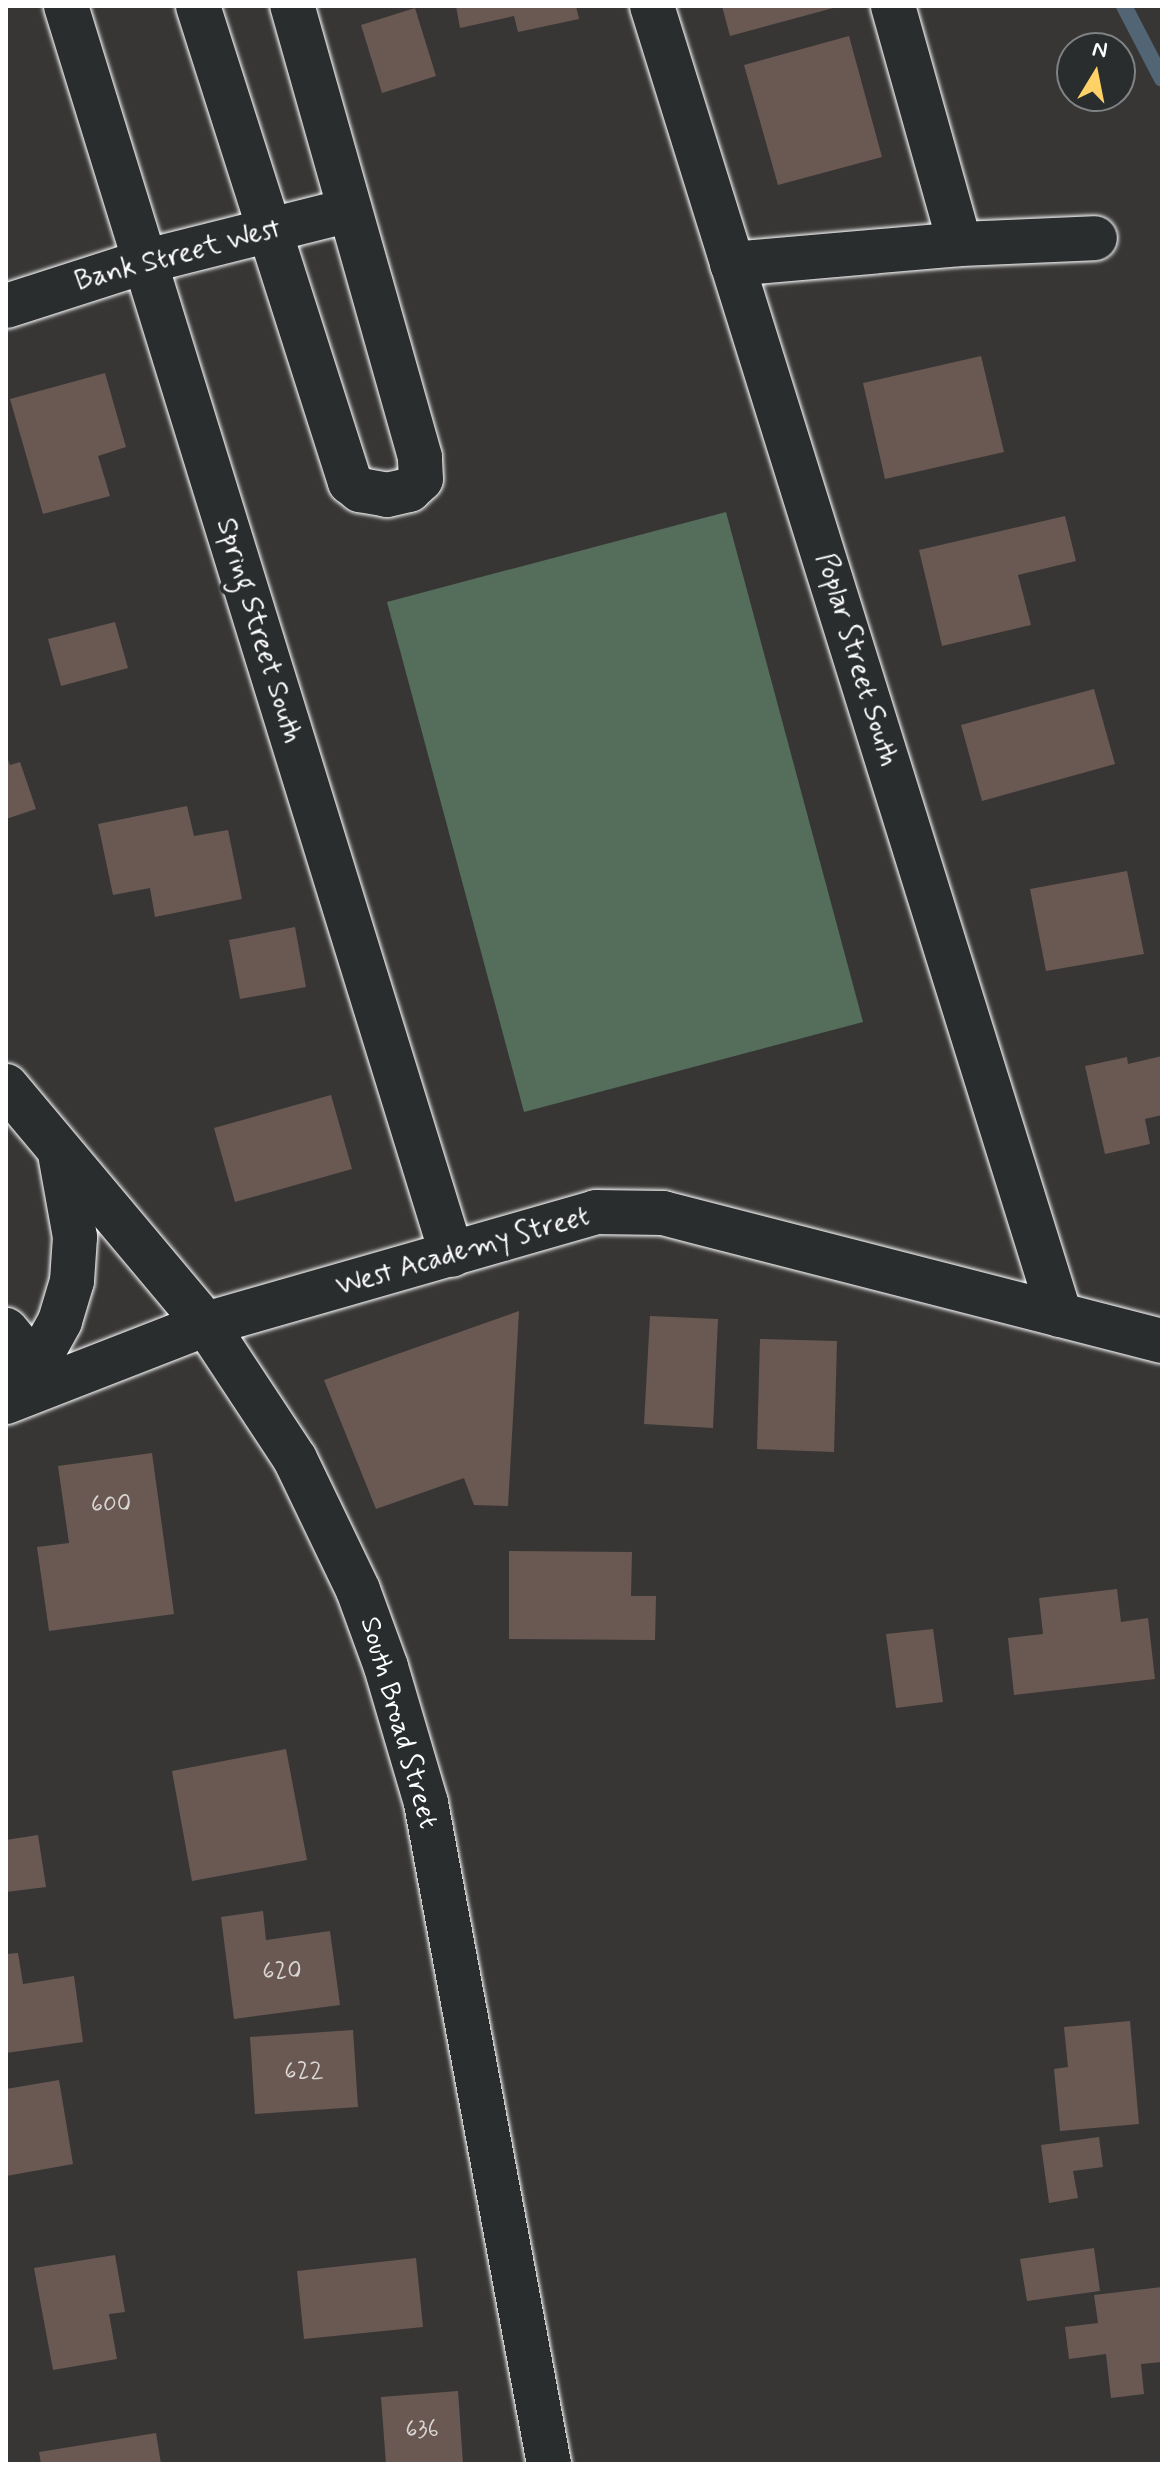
<!DOCTYPE html>
<style>
body{margin:0}
#map{position:relative;width:1168px;height:2470px;overflow:hidden;background:#373635;font-family:Mynerve,sans-serif}
div>[style]{position:absolute}
.green>*{inset:0;background:#556d5b}
.stream>*{height:16px;margin:-8px;padding:0 8px;transform-origin:8px;border-radius:8px;background:#526575}
.building>*{inset:0;background:#6a5953}
.roads{filter:drop-shadow(0 0 2px #fff) drop-shadow(0 0 2px #fff)}
.minor>*{height:44px;margin:-22px;padding:0 22px;transform-origin:22px;border-radius:22px;background:#2a2d2e}
span{translate:-50% -50%;white-space:nowrap;text-align:center;line-height:1.15;-webkit-text-stroke:8px #2a2d2e;paint-order:stroke}
.number-label{font-size:24px;color:#dad6d4}
.number-label span{-webkit-text-stroke-width:0}
.street-label{font-size:28px;color:#fff}
.frame{position:absolute;inset:0;border:8px solid #fff;pointer-events:none}
.north{position:absolute;left:1056px;top:32px;width:80px;height:80px;box-sizing:border-box;background:#2a2d2e;border:2px solid #7f8182;border-radius:50%;rotate:10deg;font-size:22px;font-weight:700;line-height:32px;text-align:center;color:#fff}
.north::after{content:'';display:block;margin:auto;width:28px;height:36px;background:#ffd166;clip-path:polygon(50% 0,100% 100%,50% 72%,0 100%)}
</style>
<div id="map">
<div class="green">
<div style="clip-path:polygon(726px 512px,863px 1022px,524px 1112px,387px 602px)"></div>
</div>
<div class="stream">
<div style="left:1124px;top:6px;width:82px;rotate:62.5deg"></div>
</div>
<div class="building">
<div style="clip-path:polygon(456px 6px,576px 6px,579px 19px,518px 32px,514px 16px,460px 28px)"></div>
<div style="clip-path:polygon(722px 6px,837px 6px,837px 7px,730px 36px)"></div>
<div style="clip-path:polygon(415px 8px,436px 76px,382px 93px,361px 25px)"></div>
<div style="clip-path:polygon(849px 36px,882px 157px,778px 185px,744px 65px)"></div>
<div style="clip-path:polygon(981px 356px,1004px 452px,885px 479px,863px 383px)"></div>
<div style="clip-path:polygon(105px 373px,126px 447px,98px 456px,110px 496px,43px 514px,10px 399px)"></div>
<div style="clip-path:polygon(1065px 516px,1076px 561px,1018px 575px,1031px 625px,942px 646px,919px 550px)"></div>
<div style="clip-path:polygon(115px 622px,128px 668px,61px 686px,48px 639px)"></div>
<div style="clip-path:polygon(1094px 689px,1115px 764px,982px 801px,961px 725px)"></div>
<div style="clip-path:polygon(6px 754px,10px 765px,20px 762px,36px 809px,6px 819px)"></div>
<div style="clip-path:polygon(187px 806px,194px 836px,228px 830px,242px 899px,155px 917px,150px 888px,113px 895px,98px 824px)"></div>
<div style="clip-path:polygon(1127px 871px,1144px 954px,1046px 971px,1030px 889px)"></div>
<div style="clip-path:polygon(295px 927px,306px 987px,240px 999px,229px 940px)"></div>
<div style="clip-path:polygon(1162px 1056px,1162px 1115px,1145px 1119px,1150px 1144px,1105px 1154px,1085px 1066px,1127px 1057px,1128px 1064px)"></div>
<div style="clip-path:polygon(331px 1095px,352px 1169px,235px 1202px,214px 1128px)"></div>
<div style="clip-path:polygon(519px 1311px,508px 1506px,474px 1505px,464px 1478px,376px 1509px,324px 1380px)"></div>
<div style="clip-path:polygon(650px 1316px,718px 1319px,713px 1428px,644px 1424px)"></div>
<div style="clip-path:polygon(760px 1339px,837px 1341px,834px 1452px,757px 1449px)"></div>
<div style="clip-path:polygon(152px 1453px,174px 1614px,49px 1631px,37px 1547px,69px 1543px,58px 1466px)"></div>
<div style="clip-path:polygon(509px 1551px,632px 1552px,631px 1596px,656px 1596px,655px 1640px,509px 1639px)"></div>
<div style="clip-path:polygon(1117px 1589px,1121px 1622px,1148px 1618px,1155px 1679px,1014px 1695px,1008px 1638px,1043px 1634px,1039px 1598px)"></div>
<div style="clip-path:polygon(933px 1629px,943px 1702px,896px 1708px,886px 1634px)"></div>
<div style="clip-path:polygon(286px 1749px,307px 1860px,192px 1881px,172px 1771px)"></div>
<div style="clip-path:polygon(38px 1835px,46px 1887px,6px 1892px,6px 1840px)"></div>
<div style="clip-path:polygon(263px 1911px,266px 1940px,330px 1931px,340px 2005px,234px 2019px,221px 1917px)"></div>
<div style="clip-path:polygon(18px 1953px,23px 1984px,74px 1976px,83px 2042px,6px 2053px,6px 1954px)"></div>
<div style="clip-path:polygon(1130px 2021px,1139px 2124px,1060px 2131px,1054px 2069px,1068px 2067px,1064px 2027px)"></div>
<div style="clip-path:polygon(353px 2030px,358px 2107px,255px 2114px,250px 2037px)"></div>
<div style="clip-path:polygon(59px 2080px,73px 2164px,6px 2176px,6px 2089px)"></div>
<div style="clip-path:polygon(1099px 2137px,1103px 2167px,1073px 2171px,1078px 2198px,1049px 2203px,1041px 2145px)"></div>
<div style="clip-path:polygon(1094px 2248px,1100px 2291px,1027px 2301px,1020px 2259px)"></div>
<div style="clip-path:polygon(115px 2255px,125px 2312px,109px 2314px,117px 2359px,53px 2370px,34px 2268px)"></div>
<div style="clip-path:polygon(416px 2258px,423px 2327px,304px 2339px,297px 2271px)"></div>
<div style="clip-path:polygon(1162px 2287px,1162px 2362px,1141px 2364px,1144px 2394px,1111px 2398px,1106px 2354px,1069px 2359px,1065px 2327px,1098px 2323px,1094px 2295px)"></div>
<div style="clip-path:polygon(458px 2391px,463px 2464px,386px 2464px,381px 2397px)"></div>
<div style="clip-path:polygon(156px 2433px,161px 2464px,41px 2464px,39px 2452px)"></div>
</div>
<div class="roads">
<div class="minor">
<div style="left:66px;top:6px;width:1307px;rotate:72.83deg"></div>
<div style="left:198px;top:6px;width:500px;rotate:72.3deg"></div>
<div style="left:350px;top:482px;width:13px;rotate:39deg"></div>
<div style="left:360px;top:490px;width:27px;rotate:10deg"></div>
<div style="left:387px;top:495px;width:23px;rotate:-13deg"></div>
<div style="left:409px;top:490px;width:16px;rotate:-43deg"></div>
<div style="left:421px;top:479px;width:22px;rotate:-93deg"></div>
<div style="left:420px;top:457px;width:469px;rotate:-105.8deg"></div>
<div style="left:652px;top:6px;width:1371px;rotate:72.69deg"></div>
<div style="left:893px;top:6px;width:247px;rotate:74.3deg"></div>
<div style="left:732px;top:264px;width:229px;rotate:-5deg"></div>
<div style="left:960px;top:244px;width:135px;rotate:-2.5deg"></div>
<div style="left:6px;top:306px;width:144px;rotate:-17.8deg"></div>
<div style="left:143px;top:262px;width:213px;rotate:-14.1deg"></div>
<div style="left:6px;top:1086px;width:311px;rotate:50deg"></div>
<div style="left:206px;top:1324px;width:162px;rotate:56.6deg"></div>
<div style="left:295px;top:1459px;width:145px;rotate:64.3deg"></div>
<div style="left:358px;top:1590px;width:82px;rotate:70deg"></div>
<div style="left:386px;top:1667px;width:142px;rotate:73.6deg"></div>
<div style="left:426px;top:1803px;width:672px;rotate:79.46deg"></div>
<div style="left:6px;top:1330px;width:70px;rotate:50.8deg"></div>
<div style="left:6px;top:1388px;width:52px;rotate:-44.2deg"></div>
<div style="left:43px;top:1352px;width:35px;rotate:-61deg"></div>
<div style="left:60px;top:1321px;width:42px;rotate:-73.3deg"></div>
<div style="left:72px;top:1281px;width:44px;rotate:-86.1deg"></div>
<div style="left:75px;top:1237px;width:84px;rotate:-100.2deg"></div>
<div style="left:6px;top:1402px;width:215px;rotate:-21.3deg"></div>
<div style="left:206px;top:1324px;width:406px;rotate:-16deg"></div>
<div style="left:596px;top:1212px;width:67px;rotate:0.9deg"></div>
<div style="left:663px;top:1213px;width:515px;rotate:14.39deg"></div>
</div>
</div>
<div class="number-label">
<span style="left:111px;top:1505px">600</span>
<span style="left:282px;top:1972px">620</span>
<span style="left:304px;top:2072px">622</span>
<span style="left:422px;top:2430px">636</span>
</div>
<div class="street-label">
<span style="left:178px;top:256px;rotate:-15deg">Bank Street West</span>
<span style="left:258px;top:631px;rotate:73deg">Spring Street South</span>
<span style="left:856px;top:660px;rotate:73deg">Poplar Street South</span>
<span style="left:463px;top:1252px;rotate:-16deg">West Academy Street</span>
<span style="left:398px;top:1723px;rotate:74deg">South Broad Street</span>
</div>
<div class="frame"></div>
<div class="north">N</div>
</div>
